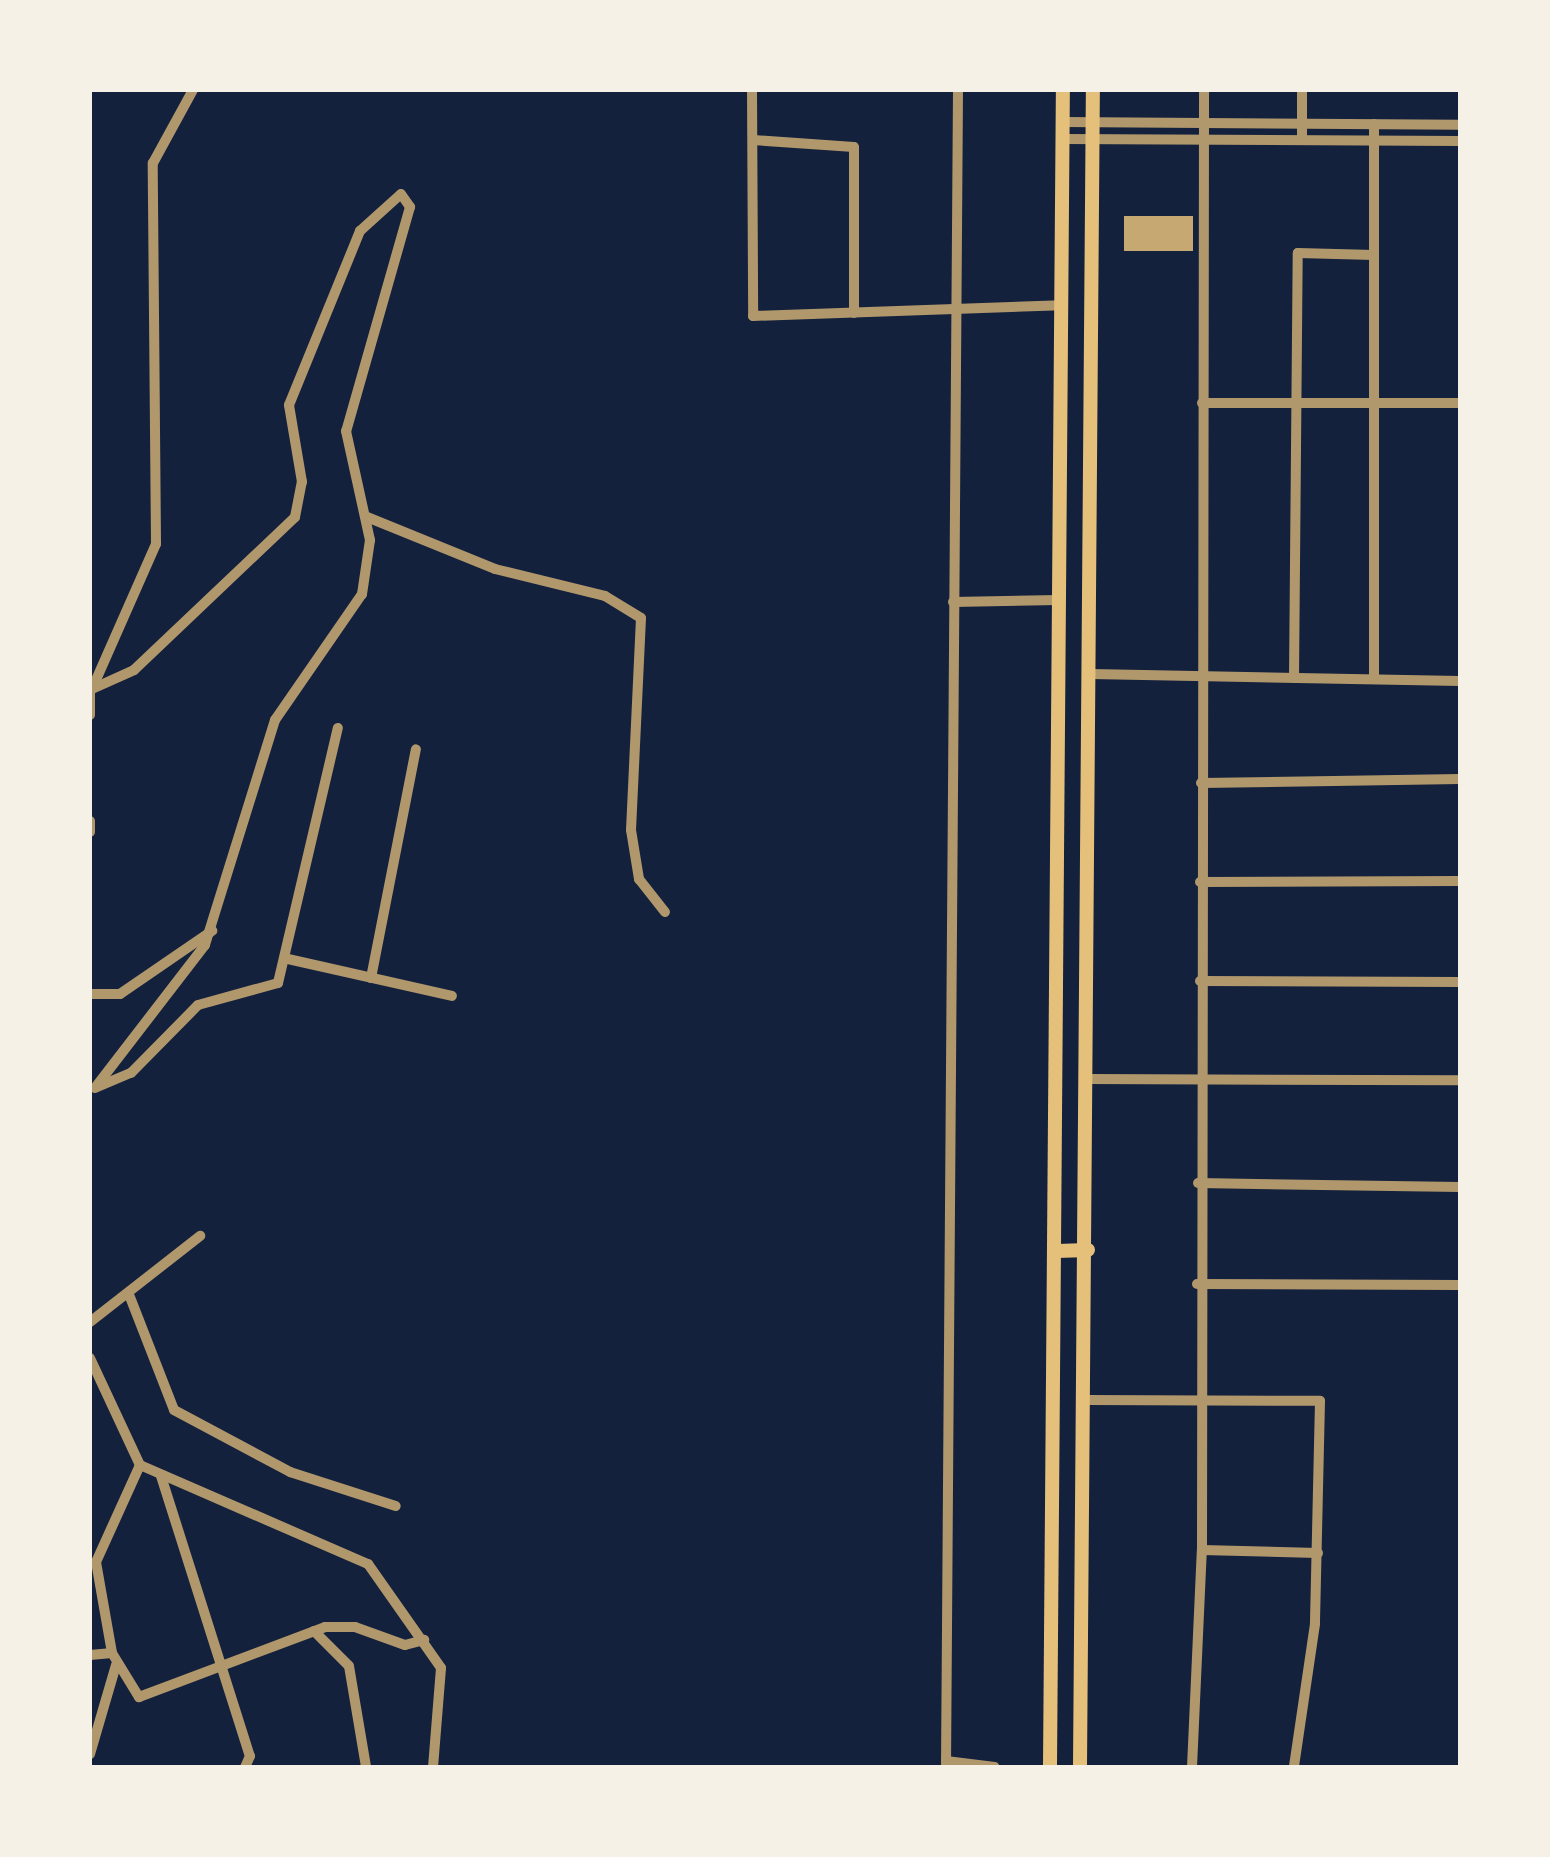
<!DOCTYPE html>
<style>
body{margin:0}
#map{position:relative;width:1550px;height:1857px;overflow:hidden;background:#14213d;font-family:Spectral,serif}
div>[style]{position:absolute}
.building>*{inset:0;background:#c6a872}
.minor>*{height:10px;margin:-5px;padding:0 5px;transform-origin:5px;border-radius:5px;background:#b1986c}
.secondary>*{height:14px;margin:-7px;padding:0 7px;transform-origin:7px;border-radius:7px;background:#e5c07b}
span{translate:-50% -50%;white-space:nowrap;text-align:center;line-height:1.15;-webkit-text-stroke:8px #f6f1e7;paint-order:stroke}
.frame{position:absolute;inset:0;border:92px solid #f6f1e7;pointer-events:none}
</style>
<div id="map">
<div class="building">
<div style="clip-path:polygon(1124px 216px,1193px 216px,1193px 251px,1124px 251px)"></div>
</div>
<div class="minor">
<div style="left:752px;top:90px;width:226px;rotate:89.7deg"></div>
<div style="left:753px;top:316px;width:308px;rotate:-2deg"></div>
<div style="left:1064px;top:122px;width:396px;rotate:0.4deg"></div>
<div style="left:1374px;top:124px;width:555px;rotate:90deg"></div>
<div style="left:1302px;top:138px;width:48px;rotate:-90deg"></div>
<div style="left:1063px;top:139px;width:397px;rotate:0.3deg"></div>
<div style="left:753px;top:140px;width:101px;rotate:4deg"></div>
<div style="left:854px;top:147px;width:166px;rotate:90deg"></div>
<div style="left:1202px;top:403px;width:258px"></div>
<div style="left:367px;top:517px;width:138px;rotate:22.1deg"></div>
<div style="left:495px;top:569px;width:113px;rotate:13.8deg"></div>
<div style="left:605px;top:596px;width:42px;rotate:31.4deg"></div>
<div style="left:641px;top:618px;width:212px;rotate:92.7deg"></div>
<div style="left:631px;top:830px;width:50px;rotate:80.7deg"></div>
<div style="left:639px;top:879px;width:42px;rotate:51.8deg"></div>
<div style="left:953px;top:602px;width:105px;rotate:-1.1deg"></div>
<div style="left:1091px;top:674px;width:369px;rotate:1.1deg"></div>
<div style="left:1294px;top:678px;width:425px;rotate:-89.5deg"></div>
<div style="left:1298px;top:253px;width:76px;rotate:1.5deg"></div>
<div style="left:90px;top:689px;width:26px;rotate:90deg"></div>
<div style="left:92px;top:689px;width:46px;rotate:-24.3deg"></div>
<div style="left:134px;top:670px;width:222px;rotate:-43.5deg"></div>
<div style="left:295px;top:517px;width:36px;rotate:-79deg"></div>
<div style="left:302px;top:482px;width:78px;rotate:-99.6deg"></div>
<div style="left:289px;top:405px;width:188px;rotate:-67.8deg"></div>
<div style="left:360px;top:231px;width:55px;rotate:-42.1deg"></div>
<div style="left:401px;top:194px;width:16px;rotate:55deg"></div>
<div style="left:410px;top:207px;width:233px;rotate:105.9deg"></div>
<div style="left:346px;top:431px;width:112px;rotate:77.6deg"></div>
<div style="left:370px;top:540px;width:55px;rotate:98.4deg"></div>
<div style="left:362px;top:594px;width:153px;rotate:124.6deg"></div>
<div style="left:275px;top:720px;width:236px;rotate:107.3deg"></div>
<div style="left:205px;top:945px;width:180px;rotate:127.6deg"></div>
<div style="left:95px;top:1088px;width:39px;rotate:-23deg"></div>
<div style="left:131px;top:1073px;width:95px;rotate:-45.4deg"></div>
<div style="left:198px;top:1005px;width:83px;rotate:-15.4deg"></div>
<div style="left:278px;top:983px;width:262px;rotate:-76.8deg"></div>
<div style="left:92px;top:689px;width:158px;rotate:-66.2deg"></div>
<div style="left:156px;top:544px;width:381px;rotate:-90.5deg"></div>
<div style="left:153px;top:163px;width:83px;rotate:-61.3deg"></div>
<div style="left:1201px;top:783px;width:259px;rotate:-0.9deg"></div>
<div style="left:90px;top:821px;width:11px;rotate:90deg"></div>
<div style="left:1200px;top:882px;width:260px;rotate:-0.2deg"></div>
<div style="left:288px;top:959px;width:168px;rotate:12.7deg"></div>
<div style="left:371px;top:978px;width:233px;rotate:-78.9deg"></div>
<div style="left:1200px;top:981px;width:260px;rotate:0.2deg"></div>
<div style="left:90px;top:994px;width:30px"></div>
<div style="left:120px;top:994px;width:112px;rotate:-34.4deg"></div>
<div style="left:1088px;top:1079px;width:372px;rotate:0.2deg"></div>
<div style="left:1198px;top:1183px;width:262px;rotate:0.9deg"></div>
<div style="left:1197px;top:1284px;width:263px;rotate:0.2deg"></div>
<div style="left:130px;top:1297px;width:121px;rotate:68.7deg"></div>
<div style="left:174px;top:1410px;width:132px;rotate:28.1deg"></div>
<div style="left:290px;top:1472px;width:111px;rotate:17.8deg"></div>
<div style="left:90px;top:1322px;width:140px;rotate:-38deg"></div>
<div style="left:90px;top:1358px;width:118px;rotate:65deg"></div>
<div style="left:1086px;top:1400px;width:234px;rotate:0.2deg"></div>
<div style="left:1320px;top:1401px;width:223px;rotate:91.3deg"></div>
<div style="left:1315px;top:1624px;width:145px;rotate:98.4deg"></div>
<div style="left:140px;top:1465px;width:107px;rotate:114.4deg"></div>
<div style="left:96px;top:1562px;width:92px;rotate:80deg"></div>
<div style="left:112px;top:1653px;width:52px;rotate:58.5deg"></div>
<div style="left:139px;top:1697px;width:199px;rotate:-20.6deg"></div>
<div style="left:325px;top:1627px;width:30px"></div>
<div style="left:355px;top:1627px;width:53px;rotate:19.8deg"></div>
<div style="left:405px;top:1645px;width:20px;rotate:-15deg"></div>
<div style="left:140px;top:1465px;width:249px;rotate:23.5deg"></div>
<div style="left:368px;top:1564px;width:127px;rotate:54.9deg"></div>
<div style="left:441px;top:1668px;width:99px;rotate:94.6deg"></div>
<div style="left:161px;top:1476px;width:294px;rotate:72.4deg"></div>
<div style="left:250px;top:1756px;width:12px;rotate:114deg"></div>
<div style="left:1202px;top:1550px;width:116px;rotate:1.5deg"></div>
<div style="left:314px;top:1631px;width:49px;rotate:45deg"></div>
<div style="left:349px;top:1666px;width:102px;rotate:80.4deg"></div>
<div style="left:90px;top:1655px;width:22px;rotate:-5deg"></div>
<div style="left:90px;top:1754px;width:93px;rotate:-73.7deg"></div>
<div style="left:946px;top:1761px;width:49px;rotate:7deg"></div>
<div style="left:946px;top:1767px;width:1677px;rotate:-89.59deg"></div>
<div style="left:1192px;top:1767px;width:217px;rotate:-87.4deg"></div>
<div style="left:1202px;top:1550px;width:1460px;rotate:-89.92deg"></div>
</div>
<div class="secondary">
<div style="left:1057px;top:1251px;width:31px;rotate:-2deg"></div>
<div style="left:1050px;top:1767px;width:1677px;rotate:-89.56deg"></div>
<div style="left:1080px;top:1767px;width:1677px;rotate:-89.56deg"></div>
</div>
<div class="frame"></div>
</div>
